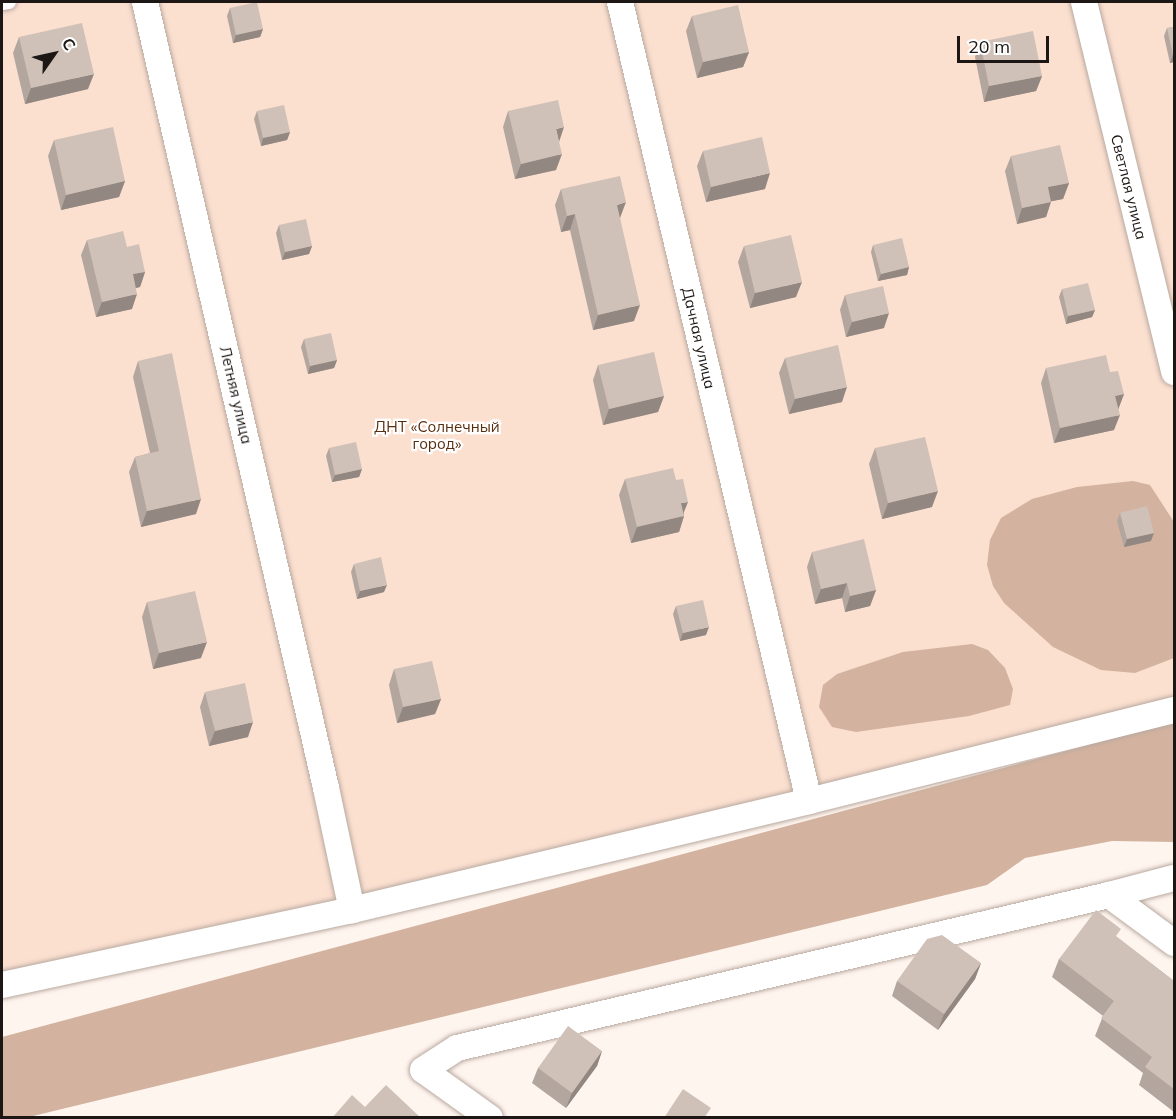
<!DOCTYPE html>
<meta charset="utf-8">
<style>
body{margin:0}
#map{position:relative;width:1176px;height:1119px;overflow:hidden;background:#fff5ef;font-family:Mulish,sans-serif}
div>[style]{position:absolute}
.green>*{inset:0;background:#fbdfcf}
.forest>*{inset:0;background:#d3b39f}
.roads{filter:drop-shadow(0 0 2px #b8a9a0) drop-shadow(0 0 2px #b8a9a0)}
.lane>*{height:14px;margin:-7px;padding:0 7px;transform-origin:7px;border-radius:7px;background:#fff}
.street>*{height:26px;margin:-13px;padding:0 13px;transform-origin:13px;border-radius:13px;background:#fff}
.wall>*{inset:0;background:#b3a69e}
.shaded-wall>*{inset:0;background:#928781}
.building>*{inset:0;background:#d0c1b8}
span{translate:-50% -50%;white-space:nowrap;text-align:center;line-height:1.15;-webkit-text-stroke:4.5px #fff;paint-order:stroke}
.street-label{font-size:15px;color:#1c1714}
.park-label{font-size:15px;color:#592e0e}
.frame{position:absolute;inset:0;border:3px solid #1c1714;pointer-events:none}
.north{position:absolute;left:24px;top:24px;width:60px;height:60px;-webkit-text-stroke:4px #fff;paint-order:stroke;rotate:56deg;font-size:16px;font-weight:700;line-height:24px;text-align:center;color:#1c1714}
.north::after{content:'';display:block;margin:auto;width:21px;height:27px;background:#1c1714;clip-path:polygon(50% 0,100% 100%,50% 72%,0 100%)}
.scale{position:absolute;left:957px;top:36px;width:92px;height:27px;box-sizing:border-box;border:3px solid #1c1714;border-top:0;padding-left:8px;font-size:18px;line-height:21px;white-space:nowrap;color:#1c1714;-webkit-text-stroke:4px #fff;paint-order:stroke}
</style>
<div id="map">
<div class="green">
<div style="clip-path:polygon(2px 2px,1174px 2px,1174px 699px,2px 986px)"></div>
</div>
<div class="forest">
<div style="clip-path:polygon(1133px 481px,1150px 485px,1174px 522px,1174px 658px,1135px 673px,1101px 670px,1053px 647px,1004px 603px,993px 586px,987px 565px,990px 540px,1001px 518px,1032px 499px,1077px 487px)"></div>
<div style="clip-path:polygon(972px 644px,988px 650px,1005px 668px,1013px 689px,1010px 705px,969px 716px,856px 732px,832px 727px,819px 707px,823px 685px,837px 674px,903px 652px)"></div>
<div style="clip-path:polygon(1174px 722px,1174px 842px,1112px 841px,1025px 858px,987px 885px,29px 1117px,2px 1118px,2px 1037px)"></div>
</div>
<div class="roads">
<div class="lane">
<div style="left:2px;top:3px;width:7px;rotate:-8deg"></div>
</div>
<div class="street">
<div style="left:145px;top:2px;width:807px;rotate:77.03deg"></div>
<div style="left:326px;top:788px;width:125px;rotate:78deg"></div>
<div style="left:620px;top:2px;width:821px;rotate:76.69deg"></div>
<div style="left:1084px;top:2px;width:381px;rotate:76.3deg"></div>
<div style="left:1109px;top:895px;width:81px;rotate:36.4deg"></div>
<div style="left:2px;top:985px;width:358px;rotate:-12.1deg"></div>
<div style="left:352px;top:910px;width:470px;rotate:-13.4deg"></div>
<div style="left:809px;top:801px;width:376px;rotate:-14deg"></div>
<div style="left:490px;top:1118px;width:82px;rotate:-144.4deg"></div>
<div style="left:423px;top:1070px;width:40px;rotate:-32.9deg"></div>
<div style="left:457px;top:1048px;width:670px;rotate:-13.21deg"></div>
<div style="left:1109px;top:895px;width:67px;rotate:-14.7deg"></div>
</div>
</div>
<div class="wall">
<div style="clip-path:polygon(230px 8px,263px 29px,260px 37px,233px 43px,227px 16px)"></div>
<div style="clip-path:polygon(692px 16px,749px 52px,743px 67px,697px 78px,686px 31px)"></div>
<div style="clip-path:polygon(1174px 27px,1174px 62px,1170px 63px,1164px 36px,1167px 28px)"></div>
<div style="clip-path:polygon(19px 37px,88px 89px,25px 104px,13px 53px)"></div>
<div style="clip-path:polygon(980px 42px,1042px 76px,1036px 91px,984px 102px,975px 57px)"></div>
<div style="clip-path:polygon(257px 111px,290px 132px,287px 140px,261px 146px,254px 119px)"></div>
<div style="clip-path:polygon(508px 111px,559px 141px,556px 170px,515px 179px,503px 127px)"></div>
<div style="clip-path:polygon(54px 140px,125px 181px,119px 197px,61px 210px,48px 156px)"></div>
<div style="clip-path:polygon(703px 151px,765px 189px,706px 202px,697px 166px)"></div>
<div style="clip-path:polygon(1011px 156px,1069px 183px,1063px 199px,1051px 201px,1046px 217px,1017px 224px,1005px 171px)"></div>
<div style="clip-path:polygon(561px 189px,620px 218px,634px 321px,593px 330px,570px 230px,561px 232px,555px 205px)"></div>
<div style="clip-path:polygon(279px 225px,312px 246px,309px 254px,282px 260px,276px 233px)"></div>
<div style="clip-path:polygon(87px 240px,127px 247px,145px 272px,140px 287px,136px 288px,132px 309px,96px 317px,81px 255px)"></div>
<div style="clip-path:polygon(873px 245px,909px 267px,907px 275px,878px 281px,871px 252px)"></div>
<div style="clip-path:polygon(744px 246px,796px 297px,750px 308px,738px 262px)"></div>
<div style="clip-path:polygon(1062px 289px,1095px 310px,1092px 317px,1066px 324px,1059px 297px)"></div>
<div style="clip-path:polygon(845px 295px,884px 328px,846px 337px,840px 310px)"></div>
<div style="clip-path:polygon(304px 339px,337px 360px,334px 368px,308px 374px,301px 347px)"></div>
<div style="clip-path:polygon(785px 358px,842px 402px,789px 414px,779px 373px)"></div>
<div style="clip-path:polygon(138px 361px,196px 514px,141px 527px,129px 472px,135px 457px,150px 453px,133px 377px)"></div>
<div style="clip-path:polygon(598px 365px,664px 396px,658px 412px,603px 425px,593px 380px)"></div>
<div style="clip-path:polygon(1046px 368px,1110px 372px,1124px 394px,1118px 409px,1114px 430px,1054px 443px,1041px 383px)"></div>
<div style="clip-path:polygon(329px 448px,362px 469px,359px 477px,332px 482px,326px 456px)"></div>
<div style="clip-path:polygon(875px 448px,932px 507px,882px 519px,869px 464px)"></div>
<div style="clip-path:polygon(625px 479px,684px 513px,684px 516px,679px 532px,631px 543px,619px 495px)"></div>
<div style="clip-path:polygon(1120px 513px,1151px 541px,1124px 547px,1117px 521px)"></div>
<div style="clip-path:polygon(812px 552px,876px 590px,870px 606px,845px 612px,842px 598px,815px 604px,807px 567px)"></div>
<div style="clip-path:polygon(354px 564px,384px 592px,357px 599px,351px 572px)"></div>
<div style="clip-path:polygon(147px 602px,201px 658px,153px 669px,142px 617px)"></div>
<div style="clip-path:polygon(676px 606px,706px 635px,680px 641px,673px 614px)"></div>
<div style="clip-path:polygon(394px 669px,441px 699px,435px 714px,397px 723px,389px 685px)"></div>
<div style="clip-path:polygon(205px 692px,248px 737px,209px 746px,200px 707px)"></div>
<div style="clip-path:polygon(1118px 938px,1174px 981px,1174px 1112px,1139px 1085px,1143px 1073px,1095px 1036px,1103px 1016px,1052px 977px,1059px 959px)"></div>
<div style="clip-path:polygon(981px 963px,975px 979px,938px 1030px,892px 996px,897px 981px)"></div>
<div style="clip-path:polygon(602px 1051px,597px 1066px,566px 1108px,532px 1083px,538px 1068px)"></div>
</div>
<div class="shaded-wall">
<div style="clip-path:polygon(263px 29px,260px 37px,233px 43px,236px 35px)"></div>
<div style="clip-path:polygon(749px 52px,743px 67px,697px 78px,703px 62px)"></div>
<div style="clip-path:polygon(1173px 55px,1174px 55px,1174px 62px,1170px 63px)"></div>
<div style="clip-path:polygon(94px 74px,88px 89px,25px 104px,31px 88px)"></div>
<div style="clip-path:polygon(1042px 76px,1036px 91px,984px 102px,989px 86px)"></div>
<div style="clip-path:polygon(564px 127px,559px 142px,556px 129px)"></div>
<div style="clip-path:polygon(290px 132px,287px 140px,261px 146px,263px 138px)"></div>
<div style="clip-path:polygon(562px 154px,556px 170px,515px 179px,521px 164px)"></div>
<div style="clip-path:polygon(770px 173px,765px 189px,706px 202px,711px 187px)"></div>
<div style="clip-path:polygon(125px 181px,119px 197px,61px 210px,66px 195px)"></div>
<div style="clip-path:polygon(1069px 183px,1063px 199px,1043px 203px,1048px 187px)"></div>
<div style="clip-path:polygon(626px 202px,620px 218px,611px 220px,617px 205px)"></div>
<div style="clip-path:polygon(1051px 202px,1046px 217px,1017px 224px,1022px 208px)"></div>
<div style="clip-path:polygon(575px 214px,570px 230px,561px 232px,567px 216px)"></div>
<div style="clip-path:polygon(312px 246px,309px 254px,282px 260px,285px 252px)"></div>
<div style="clip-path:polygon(909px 267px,907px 275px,878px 281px,881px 274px)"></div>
<div style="clip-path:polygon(145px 272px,140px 287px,127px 290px,133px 274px)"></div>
<div style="clip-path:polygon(802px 282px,796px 297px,750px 308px,755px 293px)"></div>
<div style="clip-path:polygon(137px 294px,132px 309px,96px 317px,102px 302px)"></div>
<div style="clip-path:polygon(640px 305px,634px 321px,593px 330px,598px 315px)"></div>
<div style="clip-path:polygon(1095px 310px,1092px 317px,1066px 324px,1068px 316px)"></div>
<div style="clip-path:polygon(889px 313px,884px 328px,846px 337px,852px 322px)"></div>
<div style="clip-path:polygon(337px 360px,334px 368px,308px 374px,310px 366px)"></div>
<div style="clip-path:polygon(847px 387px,842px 402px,789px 414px,795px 399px)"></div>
<div style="clip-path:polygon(1124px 394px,1118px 410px,1115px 396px)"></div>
<div style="clip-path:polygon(664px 396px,658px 412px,603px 425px,609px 409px)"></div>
<div style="clip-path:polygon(1120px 415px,1114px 430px,1054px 443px,1060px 428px)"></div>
<div style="clip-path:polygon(362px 469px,359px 477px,332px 482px,335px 475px)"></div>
<div style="clip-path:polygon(938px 491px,932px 507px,882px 519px,888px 503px)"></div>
<div style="clip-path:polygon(201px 499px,196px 514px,141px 527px,147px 511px)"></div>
<div style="clip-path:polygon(688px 502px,682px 517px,684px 516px,679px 532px,631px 543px,637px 527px,681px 503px)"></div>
<div style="clip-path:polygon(1154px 533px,1151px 541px,1124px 547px,1127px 539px)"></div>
<div style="clip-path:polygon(847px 583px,842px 598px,815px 604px,821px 589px)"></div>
<div style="clip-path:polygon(387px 585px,384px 592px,357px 599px,360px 591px)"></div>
<div style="clip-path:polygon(876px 590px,870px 606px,845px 612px,850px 596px)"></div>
<div style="clip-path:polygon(709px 627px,706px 635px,680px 641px,683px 633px)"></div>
<div style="clip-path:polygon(207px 642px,201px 658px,153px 669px,159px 653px)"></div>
<div style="clip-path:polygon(441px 699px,435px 714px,397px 723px,403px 707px)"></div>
<div style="clip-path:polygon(253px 722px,248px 737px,209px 746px,215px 731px)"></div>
<div style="clip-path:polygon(981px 963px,975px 979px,938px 1030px,944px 1014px)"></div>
<div style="clip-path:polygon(602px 1051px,597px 1066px,566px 1108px,572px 1093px)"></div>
</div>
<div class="building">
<div style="clip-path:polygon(257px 2px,263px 29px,236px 35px,230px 8px)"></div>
<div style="clip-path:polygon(738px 5px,749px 52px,703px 62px,692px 16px)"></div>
<div style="clip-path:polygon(82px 23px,94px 74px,31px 88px,19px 37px)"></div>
<div style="clip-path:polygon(1174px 27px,1174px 55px,1173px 55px,1167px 28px)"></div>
<div style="clip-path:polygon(1033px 31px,1042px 76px,989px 86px,980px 42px)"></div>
<div style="clip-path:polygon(558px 100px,564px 127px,556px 129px,562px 154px,521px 164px,508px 111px)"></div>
<div style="clip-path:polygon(284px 105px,290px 132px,263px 138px,257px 111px)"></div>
<div style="clip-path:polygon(113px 127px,125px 181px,66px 195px,54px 140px)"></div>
<div style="clip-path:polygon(762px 137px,770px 173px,711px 187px,703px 151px)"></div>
<div style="clip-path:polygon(1060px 145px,1069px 183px,1048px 187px,1051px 202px,1022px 208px,1011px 156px)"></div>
<div style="clip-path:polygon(620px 176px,626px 202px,617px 205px,640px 305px,598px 315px,575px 214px,567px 216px,561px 189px)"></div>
<div style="clip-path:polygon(306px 219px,312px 246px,285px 252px,279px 225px)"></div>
<div style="clip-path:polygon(123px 231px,127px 247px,139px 244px,145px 272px,133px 274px,137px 294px,102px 302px,87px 240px)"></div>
<div style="clip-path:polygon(791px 235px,802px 282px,755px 293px,744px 246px)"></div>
<div style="clip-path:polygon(902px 238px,909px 267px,881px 274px,873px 245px)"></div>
<div style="clip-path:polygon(1088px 283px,1095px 310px,1068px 316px,1062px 289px)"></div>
<div style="clip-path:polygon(883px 286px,889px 313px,852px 322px,845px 295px)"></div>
<div style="clip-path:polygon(331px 333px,337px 360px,310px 366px,304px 339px)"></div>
<div style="clip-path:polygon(838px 345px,847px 387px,795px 399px,785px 358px)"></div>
<div style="clip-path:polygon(654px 352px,664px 396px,609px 409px,598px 365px)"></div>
<div style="clip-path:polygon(172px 353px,201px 499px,147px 511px,135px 457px,159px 451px,138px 361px)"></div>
<div style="clip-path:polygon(1106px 355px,1110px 372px,1118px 371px,1124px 394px,1115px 396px,1120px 415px,1060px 428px,1046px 368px)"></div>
<div style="clip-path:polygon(925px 437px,938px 491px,888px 503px,875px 448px)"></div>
<div style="clip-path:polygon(356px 442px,362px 469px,335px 475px,329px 448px)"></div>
<div style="clip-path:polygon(673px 468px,676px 480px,683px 479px,688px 502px,681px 503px,684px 516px,637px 527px,625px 479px)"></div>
<div style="clip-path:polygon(1147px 506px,1154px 533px,1127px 539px,1120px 513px)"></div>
<div style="clip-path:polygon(864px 539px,876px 590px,850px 596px,847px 583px,821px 589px,812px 552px)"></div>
<div style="clip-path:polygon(381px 557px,387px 585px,360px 591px,354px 564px)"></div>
<div style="clip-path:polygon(195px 591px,207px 642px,159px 653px,147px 602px)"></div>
<div style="clip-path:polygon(703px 600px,709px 627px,683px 633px,676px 606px)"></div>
<div style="clip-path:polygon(432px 661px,441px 699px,403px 707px,394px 669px)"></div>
<div style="clip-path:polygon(245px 683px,253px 722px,215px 731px,205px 692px)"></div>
<div style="clip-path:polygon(1096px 910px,1121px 929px,1116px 936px,1174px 981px,1174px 1089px,1145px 1067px,1152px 1057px,1101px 1018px,1114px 1001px,1059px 959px)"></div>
<div style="clip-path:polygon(942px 935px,981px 963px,944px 1014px,897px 981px,927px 939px)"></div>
<div style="clip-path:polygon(568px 1026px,602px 1051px,572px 1093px,538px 1068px)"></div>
<div style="clip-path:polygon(386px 1085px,421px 1118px,332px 1118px,352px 1095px,365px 1107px)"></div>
<div style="clip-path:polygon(683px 1089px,711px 1108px,704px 1118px,664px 1118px)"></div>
</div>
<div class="street-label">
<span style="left:1129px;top:187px;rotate:76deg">Светлая улица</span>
<span style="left:699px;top:338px;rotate:77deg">Дачная улица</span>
<span style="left:236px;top:395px;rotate:77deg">Летняя улица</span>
</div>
<div class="park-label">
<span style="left:437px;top:435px">ДНТ «Солнечный<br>город»</span>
</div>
<div class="frame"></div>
<div class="north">С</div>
<div class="scale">20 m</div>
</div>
